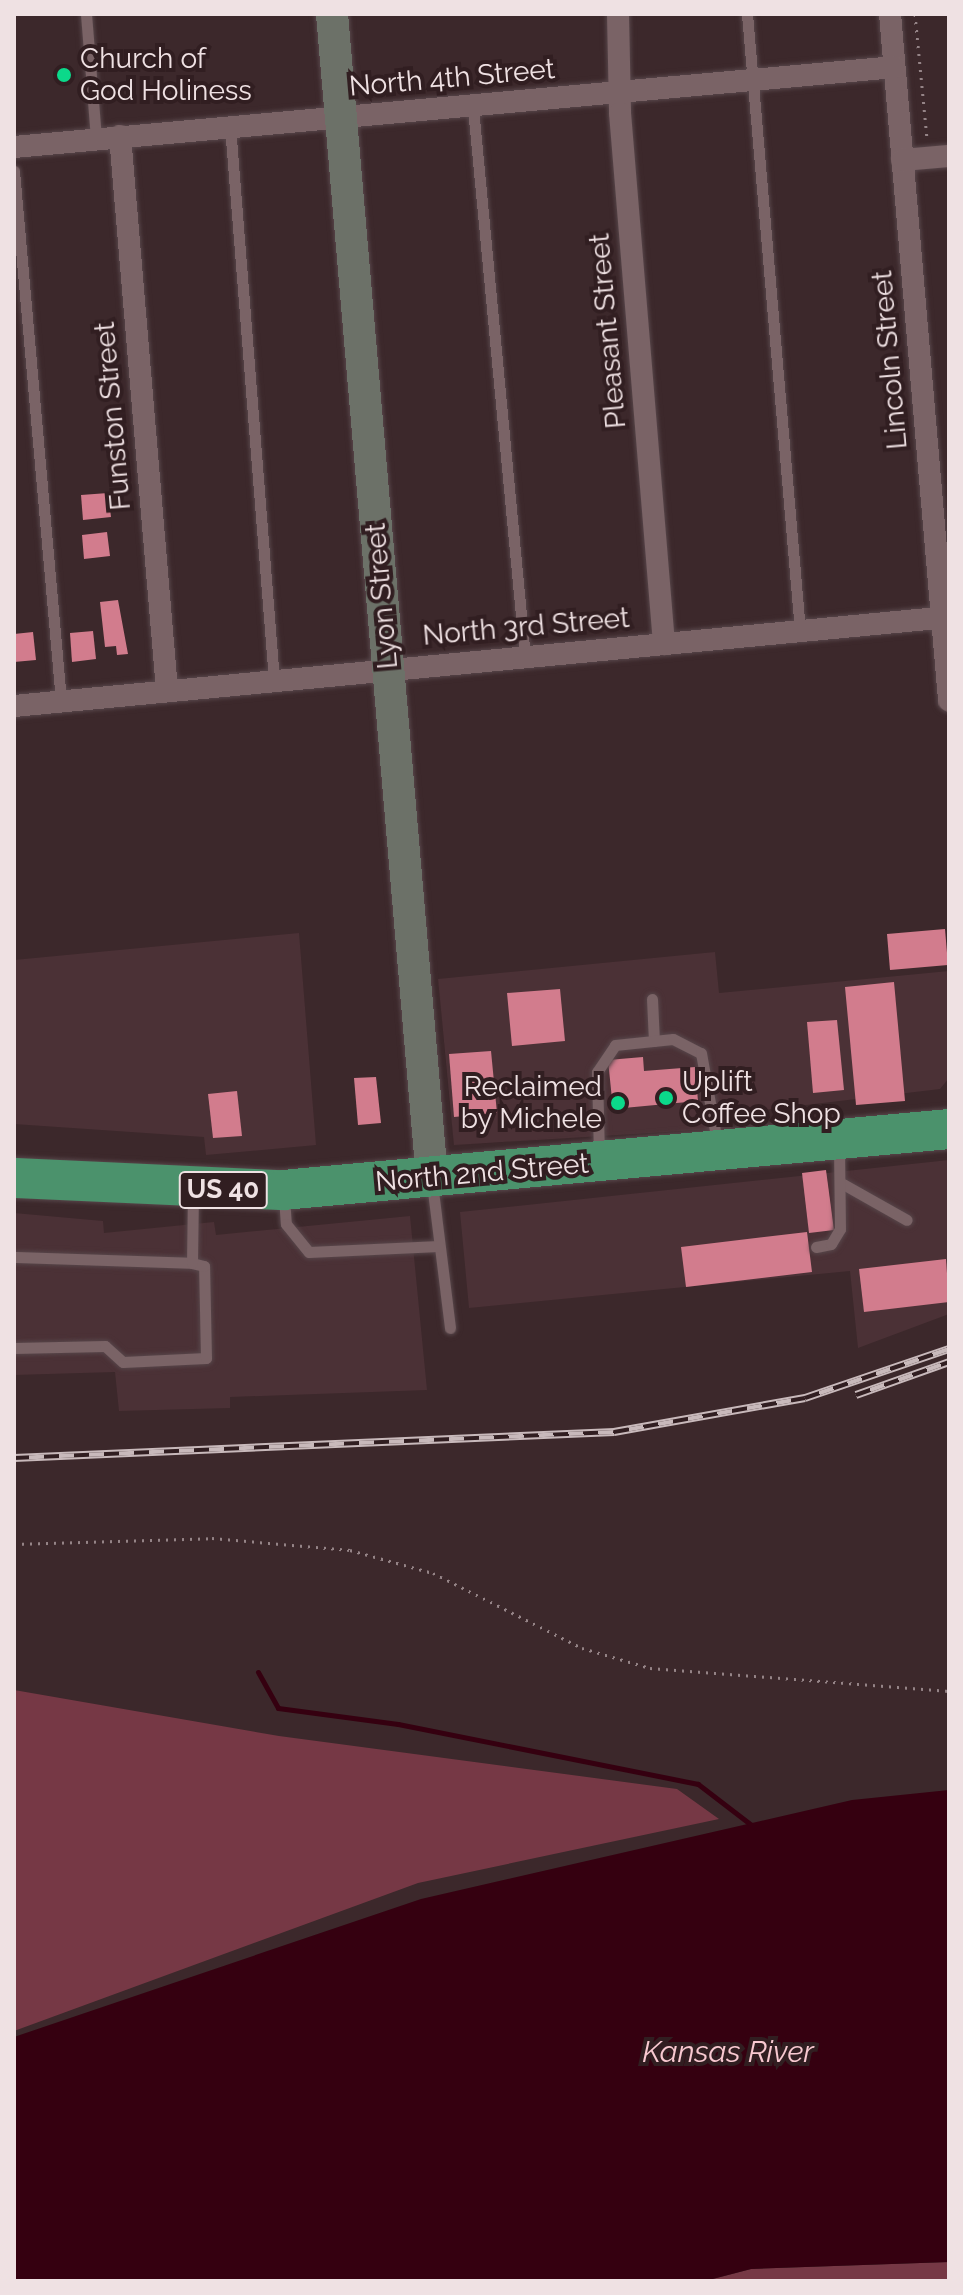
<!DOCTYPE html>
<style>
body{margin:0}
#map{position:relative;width:963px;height:2295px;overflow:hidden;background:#3c282b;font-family:Raleway,sans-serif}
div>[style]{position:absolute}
.built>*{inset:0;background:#4b3136}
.green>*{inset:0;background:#763845}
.water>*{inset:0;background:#350010}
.stream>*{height:5px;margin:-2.5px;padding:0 2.5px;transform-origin:2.5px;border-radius:2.5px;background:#350010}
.building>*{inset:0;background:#d27c8d}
.path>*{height:3px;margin-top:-1.5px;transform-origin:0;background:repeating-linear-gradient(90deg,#958487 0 2px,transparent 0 8px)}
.roads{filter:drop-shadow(0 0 2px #57464a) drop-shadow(0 0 2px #57464a)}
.lane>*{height:11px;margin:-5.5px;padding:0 5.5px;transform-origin:5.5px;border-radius:5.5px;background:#7a6366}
.street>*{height:22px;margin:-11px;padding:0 11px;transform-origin:11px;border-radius:11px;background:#7a6366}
.secondary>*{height:32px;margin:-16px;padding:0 16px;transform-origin:16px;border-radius:16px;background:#6c7168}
.highway>*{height:40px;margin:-20px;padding:0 20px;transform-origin:20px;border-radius:20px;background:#4b926c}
.rail>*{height:8px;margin-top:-4px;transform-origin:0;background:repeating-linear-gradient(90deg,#311e21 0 15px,#c8b9bb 0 30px);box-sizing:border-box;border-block:2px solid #c8b9bb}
.dots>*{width:22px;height:22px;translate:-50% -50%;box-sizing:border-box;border:4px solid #311e21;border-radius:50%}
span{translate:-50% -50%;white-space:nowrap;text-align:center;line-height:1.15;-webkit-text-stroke:8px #311e21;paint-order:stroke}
.shield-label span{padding:2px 6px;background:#311e21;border:2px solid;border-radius:6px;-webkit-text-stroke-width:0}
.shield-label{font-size:26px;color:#efe1e3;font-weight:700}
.poi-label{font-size:28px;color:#efe1e3}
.left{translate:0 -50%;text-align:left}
.right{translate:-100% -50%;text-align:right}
.street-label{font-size:28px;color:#efe1e3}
.water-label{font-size:30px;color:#f9c9d1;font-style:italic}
.frame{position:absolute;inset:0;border:16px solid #efe1e3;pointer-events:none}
</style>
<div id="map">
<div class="built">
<div style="clip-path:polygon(299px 933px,316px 1145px,206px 1155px,204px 1137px,14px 1124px,14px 960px)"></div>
<div style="clip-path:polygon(715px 952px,719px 993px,949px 971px,949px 1078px,940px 1089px,731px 1114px,731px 1128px,454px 1145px,438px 979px)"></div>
<div style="clip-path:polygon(949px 1160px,949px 1314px,858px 1348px,850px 1271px,469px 1308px,460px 1212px)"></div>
<div style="clip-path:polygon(14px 1213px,103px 1221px,104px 1233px,214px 1222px,216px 1235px,410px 1216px,427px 1390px,230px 1397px,230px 1408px,119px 1411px,115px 1372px,14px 1375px)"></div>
</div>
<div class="green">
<div style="clip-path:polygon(14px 1690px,279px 1736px,677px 1789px,719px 1819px,418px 1883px,14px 2031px)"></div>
<div style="clip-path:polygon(949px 2262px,949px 2281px,705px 2281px,751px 2269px)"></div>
</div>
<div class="water">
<div style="clip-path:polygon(949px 1790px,949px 2262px,751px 2269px,705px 2281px,14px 2281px,14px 2037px,421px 1899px,852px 1800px)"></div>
</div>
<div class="stream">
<div style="left:258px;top:1672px;width:41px;rotate:60.9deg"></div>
<div style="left:278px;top:1708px;width:121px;rotate:7.6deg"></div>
<div style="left:398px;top:1724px;width:306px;rotate:11.3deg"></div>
<div style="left:698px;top:1784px;width:71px;rotate:37.5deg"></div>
</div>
<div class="building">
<div style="clip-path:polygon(108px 493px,111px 517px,83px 520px,81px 495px)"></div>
<div style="clip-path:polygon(107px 532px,110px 556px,84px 559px,82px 535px)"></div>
<div style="clip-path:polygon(118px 600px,128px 654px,117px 655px,116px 646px,105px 647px,100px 602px)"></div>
<div style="clip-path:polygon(93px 631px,96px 659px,72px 662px,70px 633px)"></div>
<div style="clip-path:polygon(33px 632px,36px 660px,14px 662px,14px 634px)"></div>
<div style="clip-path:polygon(945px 929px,948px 965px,890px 970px,887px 934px)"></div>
<div style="clip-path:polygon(894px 982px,905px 1101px,856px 1105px,845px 987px)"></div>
<div style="clip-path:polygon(560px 989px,565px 1041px,512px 1046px,507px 993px)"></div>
<div style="clip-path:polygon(837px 1020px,844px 1090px,813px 1093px,807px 1022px)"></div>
<div style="clip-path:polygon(491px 1051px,497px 1113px,454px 1117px,449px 1054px)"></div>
<div style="clip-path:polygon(643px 1057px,644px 1071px,695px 1067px,698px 1101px,613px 1109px,608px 1060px)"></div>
<div style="clip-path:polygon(376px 1077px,381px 1123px,358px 1125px,354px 1078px)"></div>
<div style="clip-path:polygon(237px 1091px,242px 1136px,213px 1138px,208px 1094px)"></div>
<div style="clip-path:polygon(826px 1170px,834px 1230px,809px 1233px,802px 1173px)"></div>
<div style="clip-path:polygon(807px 1232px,812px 1272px,686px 1287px,681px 1247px)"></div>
<div style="clip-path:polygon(946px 1259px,949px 1302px,864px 1312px,859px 1269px)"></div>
</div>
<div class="path">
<div style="left:915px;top:14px;width:125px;rotate:84.5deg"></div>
<div style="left:14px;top:1544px;width:198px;rotate:-1.7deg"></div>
<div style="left:212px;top:1538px;width:139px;rotate:5deg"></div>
<div style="left:350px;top:1550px;width:86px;rotate:15.5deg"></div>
<div style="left:433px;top:1573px;width:167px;rotate:26.7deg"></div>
<div style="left:582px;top:1648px;width:71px;rotate:16.4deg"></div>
<div style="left:650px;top:1668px;width:300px;rotate:4.4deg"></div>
</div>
<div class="roads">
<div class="lane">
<div style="left:86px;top:14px;width:125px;rotate:85.4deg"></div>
<div style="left:747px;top:14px;width:619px;rotate:85.09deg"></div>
<div style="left:473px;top:108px;width:551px;rotate:84.59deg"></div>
<div style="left:230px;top:126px;width:556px;rotate:85.46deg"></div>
<div style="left:14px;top:171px;width:532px;rotate:84.93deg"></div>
<div style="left:652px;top:999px;width:42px;rotate:87.3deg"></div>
<div style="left:599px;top:1155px;width:83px;rotate:-91.4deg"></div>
<div style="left:597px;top:1072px;width:32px;rotate:-56deg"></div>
<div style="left:615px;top:1045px;width:58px;rotate:-5.9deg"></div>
<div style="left:673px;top:1039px;width:31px;rotate:27deg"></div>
<div style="left:701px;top:1053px;width:90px;rotate:79.8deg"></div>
<div style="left:432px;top:1183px;width:146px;rotate:82.9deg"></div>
<div style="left:843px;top:1184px;width:73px;rotate:29.4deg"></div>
<div style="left:284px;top:1197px;width:27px;rotate:86deg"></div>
<div style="left:286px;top:1224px;width:36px;rotate:51deg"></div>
<div style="left:309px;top:1252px;width:130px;rotate:-2.6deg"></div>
<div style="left:816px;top:1247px;width:15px;rotate:-11deg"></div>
<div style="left:831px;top:1244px;width:17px;rotate:-59deg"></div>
<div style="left:840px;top:1229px;width:84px;rotate:-90.7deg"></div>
<div style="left:14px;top:1257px;width:178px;rotate:1.9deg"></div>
<div style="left:14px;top:1348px;width:91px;rotate:-1.3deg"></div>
<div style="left:105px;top:1346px;width:24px;rotate:42deg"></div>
<div style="left:123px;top:1362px;width:83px;rotate:-2.8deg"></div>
<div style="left:206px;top:1358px;width:92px;rotate:-91.2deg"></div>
<div style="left:204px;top:1266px;width:12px;rotate:-166deg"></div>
<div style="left:192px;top:1263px;width:69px;rotate:-89.2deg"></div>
</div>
<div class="street">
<div style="left:618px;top:14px;width:99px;rotate:88.8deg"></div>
<div style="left:620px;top:113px;width:533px;rotate:85.26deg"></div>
<div style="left:890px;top:14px;width:689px;rotate:85.08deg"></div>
<div style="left:120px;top:136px;width:556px;rotate:85.15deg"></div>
<div style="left:14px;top:147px;width:884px;rotate:-5.19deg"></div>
<div style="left:902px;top:160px;width:47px;rotate:-4.9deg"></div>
<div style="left:14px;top:706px;width:939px;rotate:-5.44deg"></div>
</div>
<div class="secondary">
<div style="left:332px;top:14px;width:1169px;rotate:85.09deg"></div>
</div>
<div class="highway">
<div style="left:14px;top:1178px;width:269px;rotate:2.6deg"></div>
<div style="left:283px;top:1190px;width:669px;rotate:-5.23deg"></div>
</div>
</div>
<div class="rail">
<div style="left:856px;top:1395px;width:99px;rotate:-19.5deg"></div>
<div style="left:14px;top:1458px;width:601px;rotate:-2.48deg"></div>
<div style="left:614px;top:1432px;width:194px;rotate:-10.1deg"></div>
<div style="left:805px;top:1398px;width:152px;rotate:-18.8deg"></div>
</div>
<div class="dots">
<div style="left:64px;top:75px;background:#0bd98a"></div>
<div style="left:666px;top:1098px;background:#0bd98a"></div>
<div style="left:618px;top:1103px;background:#0bd98a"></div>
</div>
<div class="shield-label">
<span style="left:223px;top:1190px">US 40</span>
</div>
<div class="poi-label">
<span class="left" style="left:80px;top:75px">Church of<br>God Holiness</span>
<span class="left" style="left:682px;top:1098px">Uplift<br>Coffee Shop</span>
<span class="right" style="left:602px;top:1103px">Reclaimed<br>by Michele</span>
</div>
<div class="street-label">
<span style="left:452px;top:78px;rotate:-5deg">North 4th Street</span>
<span style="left:608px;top:331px;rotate:-95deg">Pleasant Street</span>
<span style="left:890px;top:360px;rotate:-95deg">Lincoln Street</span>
<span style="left:113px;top:416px;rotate:-95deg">Funston Street</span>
<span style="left:382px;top:596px;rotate:-95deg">Lyon Street</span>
<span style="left:526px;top:627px;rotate:-5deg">North 3rd Street</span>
<span style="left:482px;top:1173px;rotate:-5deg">North 2nd Street</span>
</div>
<div class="water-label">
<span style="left:728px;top:2052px">Kansas River</span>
</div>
<div class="frame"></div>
</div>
